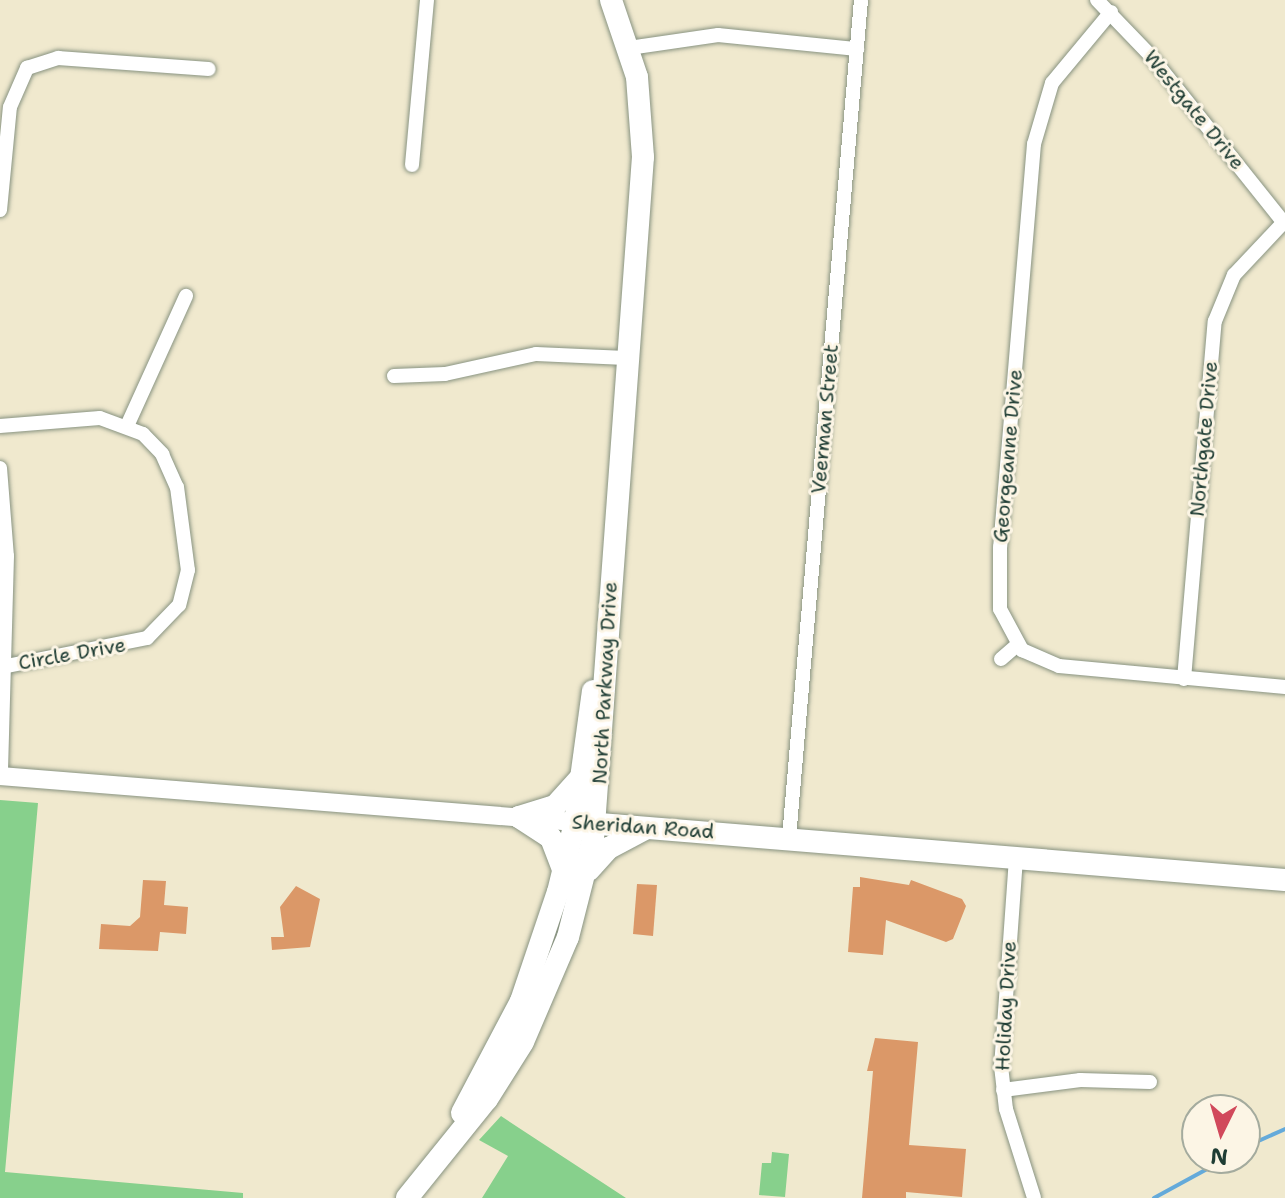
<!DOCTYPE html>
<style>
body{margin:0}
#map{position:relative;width:1285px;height:1198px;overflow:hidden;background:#f0e9ce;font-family:"Shantell Sans",sans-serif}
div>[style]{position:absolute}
.green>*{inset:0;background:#87d08c}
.stream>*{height:4px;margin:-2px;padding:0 2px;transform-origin:2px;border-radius:2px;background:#64aada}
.building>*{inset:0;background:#db9868}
.roads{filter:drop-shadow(0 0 2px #889381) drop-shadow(0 0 2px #889381)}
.minor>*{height:14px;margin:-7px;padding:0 7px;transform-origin:7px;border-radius:7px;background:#fff}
.tertiary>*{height:18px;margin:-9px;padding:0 9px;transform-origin:9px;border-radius:9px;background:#fff}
.secondary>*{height:22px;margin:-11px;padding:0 11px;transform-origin:11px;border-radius:11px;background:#fff}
span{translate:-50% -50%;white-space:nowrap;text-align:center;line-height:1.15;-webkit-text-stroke:6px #fcf5e5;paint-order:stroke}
.street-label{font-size:20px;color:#1f3d34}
.north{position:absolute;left:1181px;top:1094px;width:80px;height:80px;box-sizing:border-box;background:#fcf5e5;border:2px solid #a4ab9e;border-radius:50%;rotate:185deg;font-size:22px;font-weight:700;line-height:32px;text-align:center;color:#1f3d34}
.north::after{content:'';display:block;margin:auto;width:28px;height:36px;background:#d1495b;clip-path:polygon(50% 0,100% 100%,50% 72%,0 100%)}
</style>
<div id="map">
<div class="green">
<div style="clip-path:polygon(0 800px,38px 803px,5px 1172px,243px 1193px,243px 1198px,0 1198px)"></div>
<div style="clip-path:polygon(501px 1116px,519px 1128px,626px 1198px,482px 1198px,508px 1156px,479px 1140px)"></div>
<div style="clip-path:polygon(772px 1152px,789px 1154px,785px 1197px,759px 1195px,762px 1163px,771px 1163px)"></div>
</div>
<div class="stream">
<div style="left:1245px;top:1147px;width:44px;rotate:-24.2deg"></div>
<div style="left:1154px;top:1198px;width:83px;rotate:-28.7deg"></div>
</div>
<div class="building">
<div style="clip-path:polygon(860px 877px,909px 885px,911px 880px,962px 899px,966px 906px,953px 939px,946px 942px,886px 920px,883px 955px,848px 952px,853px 887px,860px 887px)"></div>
<div style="clip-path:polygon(143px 880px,166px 881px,164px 905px,188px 907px,186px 934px,160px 932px,158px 951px,99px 949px,101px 924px,130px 926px,140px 917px)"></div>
<div style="clip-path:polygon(637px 884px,657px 885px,653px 936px,633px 934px)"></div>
<div style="clip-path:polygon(296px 886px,320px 899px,310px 947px,272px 950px,271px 937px,284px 937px,280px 907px)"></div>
<div style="clip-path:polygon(875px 1038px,918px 1042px,909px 1145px,966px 1149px,962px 1197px,906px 1192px,906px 1198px,862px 1198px,873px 1071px,867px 1071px)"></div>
</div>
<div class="roads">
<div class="minor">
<div style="left:1097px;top:0;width:76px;rotate:46.1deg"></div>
<div style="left:1150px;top:55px;width:216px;rotate:51.4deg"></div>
<div style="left:1111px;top:12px;width:92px;rotate:129.7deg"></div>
<div style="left:1052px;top:83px;width:64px;rotate:106.4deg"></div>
<div style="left:1034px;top:144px;width:404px;rotate:94.8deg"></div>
<div style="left:1000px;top:547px;width:62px;rotate:90deg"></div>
<div style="left:1000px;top:609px;width:47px;rotate:61.8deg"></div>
<div style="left:1022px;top:650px;width:40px;rotate:23.4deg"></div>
<div style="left:1059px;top:666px;width:227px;rotate:5.3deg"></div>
<div style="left:629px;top:48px;width:90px;rotate:-8.3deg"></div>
<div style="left:718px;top:35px;width:140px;rotate:5.8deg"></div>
<div style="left:412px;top:165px;width:166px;rotate:-84.8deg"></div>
<div style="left:0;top:210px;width:103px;rotate:-84.5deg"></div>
<div style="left:10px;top:107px;width:43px;rotate:-66.4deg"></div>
<div style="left:27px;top:68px;width:33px;rotate:-18deg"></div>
<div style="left:58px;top:58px;width:151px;rotate:4.2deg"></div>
<div style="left:394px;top:376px;width:51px;rotate:-2.2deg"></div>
<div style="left:445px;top:374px;width:93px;rotate:-12.4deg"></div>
<div style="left:536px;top:354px;width:90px;rotate:2.5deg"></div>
<div style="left:0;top:426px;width:100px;rotate:-4.6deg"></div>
<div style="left:100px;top:418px;width:46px;rotate:20.4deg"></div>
<div style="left:143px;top:434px;width:28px;rotate:46deg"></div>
<div style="left:162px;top:454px;width:36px;rotate:66deg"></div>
<div style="left:177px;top:487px;width:84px;rotate:82.5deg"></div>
<div style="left:188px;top:570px;width:36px;rotate:104deg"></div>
<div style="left:179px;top:605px;width:46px;rotate:134.1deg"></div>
<div style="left:147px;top:638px;width:148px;rotate:168.7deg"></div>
<div style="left:127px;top:426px;width:143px;rotate:-65.6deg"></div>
<div style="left:0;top:468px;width:88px;rotate:85.5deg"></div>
<div style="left:7px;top:556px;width:220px;rotate:91.6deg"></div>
<div style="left:1001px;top:659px;width:21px;rotate:-41deg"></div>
<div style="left:1184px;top:679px;width:359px;rotate:-85.1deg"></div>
<div style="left:1215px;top:321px;width:50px;rotate:-67.6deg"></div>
<div style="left:1234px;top:275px;width:73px;rotate:-46.7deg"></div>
<div style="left:789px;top:838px;width:841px;rotate:-85.09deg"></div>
<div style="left:1016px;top:858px;width:209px;rotate:94.1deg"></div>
<div style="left:1001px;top:1066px;width:43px;rotate:83.4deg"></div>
<div style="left:1006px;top:1109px;width:93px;rotate:72.5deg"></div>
<div style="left:1003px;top:1090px;width:78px;rotate:-7.4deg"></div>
<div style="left:1080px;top:1080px;width:70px;rotate:1.6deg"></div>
</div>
<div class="tertiary">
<div style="left:0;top:776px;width:577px;rotate:4.57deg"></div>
</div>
<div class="secondary">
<div style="left:519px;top:817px;width:38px;rotate:-17deg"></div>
<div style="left:555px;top:806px;width:36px;rotate:-48deg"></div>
<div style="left:519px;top:817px;width:38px;rotate:33deg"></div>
<div style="left:551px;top:838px;width:34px;rotate:69deg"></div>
<div style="left:575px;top:822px;width:712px;rotate:4.67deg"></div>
<div style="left:589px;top:870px;width:30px;rotate:-48deg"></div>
<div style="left:609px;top:848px;width:40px;rotate:-28deg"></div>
<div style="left:462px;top:1113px;width:127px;rotate:-62.2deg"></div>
<div style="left:521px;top:1001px;width:115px;rotate:-71.3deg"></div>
<div style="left:558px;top:892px;width:72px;rotate:-76.3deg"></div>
<div style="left:575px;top:822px;width:132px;rotate:-82.2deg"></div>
<div style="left:407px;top:1198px;width:127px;rotate:-51.1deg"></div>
<div style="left:487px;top:1099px;width:67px;rotate:-57.7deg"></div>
<div style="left:523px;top:1042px;width:114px;rotate:-66.8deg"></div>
<div style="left:568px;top:937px;width:101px;rotate:-75.7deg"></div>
<div style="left:593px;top:839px;width:684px;rotate:-85.81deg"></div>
<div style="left:643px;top:157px;width:80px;rotate:-94.3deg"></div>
<div style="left:637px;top:77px;width:81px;rotate:-108.7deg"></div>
</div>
</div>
<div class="street-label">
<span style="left:1194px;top:110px;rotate:51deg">Westgate Drive</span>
<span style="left:825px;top:419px;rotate:-85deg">Veerman Street</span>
<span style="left:1204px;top:439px;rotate:-85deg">Northgate Drive</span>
<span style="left:1008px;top:456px;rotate:-85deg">Georgeanne Drive</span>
<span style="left:72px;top:654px;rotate:-10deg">Circle Drive</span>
<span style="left:605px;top:683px;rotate:-87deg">North Parkway Drive</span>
<span style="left:643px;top:827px;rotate:4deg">Sheridan Road</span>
<span style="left:1006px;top:1006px;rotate:-87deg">Holiday Drive</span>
</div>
<div class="north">N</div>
</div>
